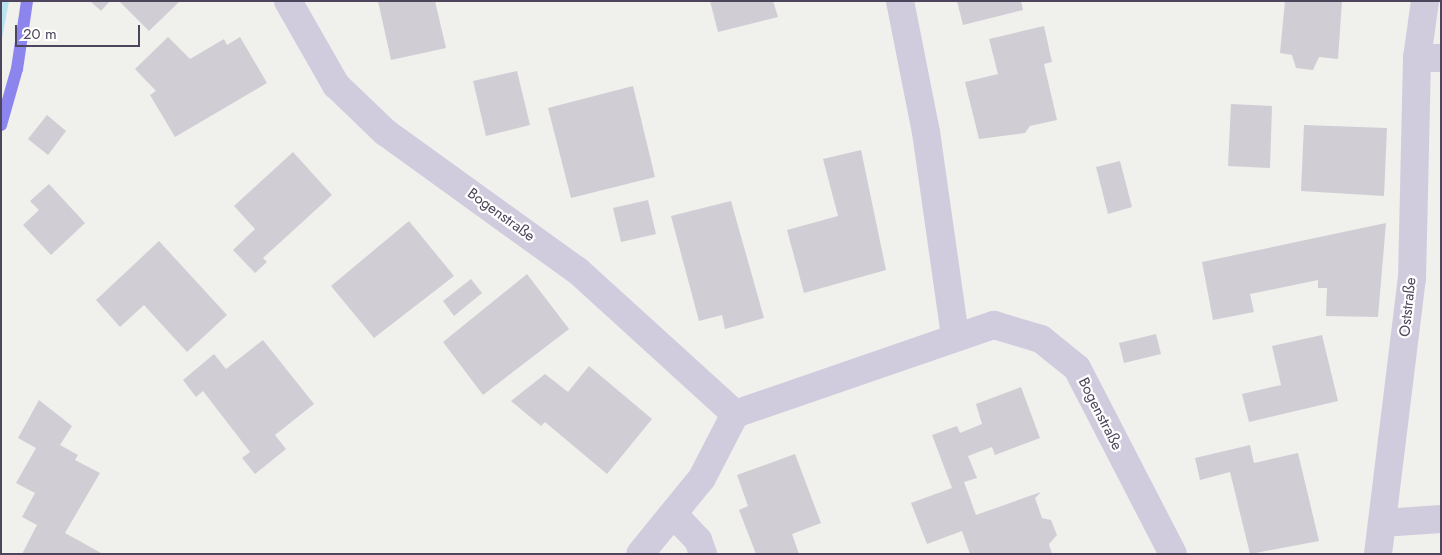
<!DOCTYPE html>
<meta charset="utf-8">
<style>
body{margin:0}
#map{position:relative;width:1442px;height:555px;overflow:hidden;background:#f0f0ed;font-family:Jost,sans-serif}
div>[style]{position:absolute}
.green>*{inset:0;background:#bae3f0}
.stream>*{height:12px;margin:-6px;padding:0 6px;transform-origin:6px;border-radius:6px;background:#8c85ee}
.building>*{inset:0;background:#d1cdd5}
.minor>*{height:28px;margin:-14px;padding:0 14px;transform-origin:14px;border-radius:14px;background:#d1cbde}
span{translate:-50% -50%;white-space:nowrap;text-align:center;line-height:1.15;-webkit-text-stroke:4.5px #fff;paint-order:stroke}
.street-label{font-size:15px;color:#4c455b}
.frame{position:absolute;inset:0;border:2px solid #4c455b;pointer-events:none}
.scale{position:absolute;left:15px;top:25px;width:125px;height:22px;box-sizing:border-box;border:2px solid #4c455b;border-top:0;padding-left:6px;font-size:15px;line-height:18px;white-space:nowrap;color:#4c455b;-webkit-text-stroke:4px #fff;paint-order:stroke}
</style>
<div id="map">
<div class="green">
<div style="clip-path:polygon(1px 1px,9px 1px,1px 44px)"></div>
</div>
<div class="stream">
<div style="left:1px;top:125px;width:58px;rotate:-74.1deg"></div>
<div style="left:17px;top:69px;width:69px;rotate:-81.6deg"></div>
</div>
<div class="building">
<div style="clip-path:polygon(90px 1px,110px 1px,101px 11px)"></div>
<div style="clip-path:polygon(119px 1px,180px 1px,149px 31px)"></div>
<div style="clip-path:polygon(378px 1px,435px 1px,446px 48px,391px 60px)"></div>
<div style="clip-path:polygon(710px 1px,773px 1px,778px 17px,718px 32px)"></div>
<div style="clip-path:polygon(957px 1px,1021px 1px,1023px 10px,963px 25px)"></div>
<div style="clip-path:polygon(1285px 1px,1342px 1px,1338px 59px,1319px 57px,1313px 70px,1296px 68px,1292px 55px,1280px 53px)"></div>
<div style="clip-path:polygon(1044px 26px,1052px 62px,1044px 64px,1057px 120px,1030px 126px,1025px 133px,979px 139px,965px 82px,998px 74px,989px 39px)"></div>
<div style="clip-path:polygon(168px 37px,190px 59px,224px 39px,227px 45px,240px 37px,267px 83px,175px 137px,150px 95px,156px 91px,135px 69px)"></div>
<div style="clip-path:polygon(517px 71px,530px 125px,486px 136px,473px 81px)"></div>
<div style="clip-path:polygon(633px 86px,655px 177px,571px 198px,548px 108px)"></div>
<div style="clip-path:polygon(1231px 104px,1272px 106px,1270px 168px,1228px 166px)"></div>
<div style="clip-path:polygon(47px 115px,66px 131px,48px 155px,28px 139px)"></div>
<div style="clip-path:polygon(1304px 125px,1387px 128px,1384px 196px,1301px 191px)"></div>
<div style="clip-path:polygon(861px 150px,886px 270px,804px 293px,787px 230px,838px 216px,823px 159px)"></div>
<div style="clip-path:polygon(293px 152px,332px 195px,263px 258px,267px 262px,255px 273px,233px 250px,255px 229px,234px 206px)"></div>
<div style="clip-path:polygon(1120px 161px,1132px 207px,1108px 214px,1096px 167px)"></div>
<div style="clip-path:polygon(49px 184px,85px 223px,51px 255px,23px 225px,39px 210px,30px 201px)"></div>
<div style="clip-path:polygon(648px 200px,656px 234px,621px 242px,613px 208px)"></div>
<div style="clip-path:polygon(731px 201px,764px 318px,725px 329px,722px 315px,699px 321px,671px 216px)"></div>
<div style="clip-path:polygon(409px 221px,454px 276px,374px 338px,331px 286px)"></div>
<div style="clip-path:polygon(1386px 223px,1378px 317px,1326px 316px,1327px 288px,1318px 288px,1318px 280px,1250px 294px,1254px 312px,1213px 320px,1202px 262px)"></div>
<div style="clip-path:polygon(159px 241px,227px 315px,187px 352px,144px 305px,120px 327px,96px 300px)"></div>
<div style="clip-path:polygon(527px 274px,569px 329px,483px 395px,443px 342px)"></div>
<div style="clip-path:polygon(471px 279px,482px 293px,454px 316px,443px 301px)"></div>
<div style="clip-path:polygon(1156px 334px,1161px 354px,1124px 363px,1119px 343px)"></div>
<div style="clip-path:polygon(1322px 335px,1338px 401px,1249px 422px,1242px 394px,1281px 385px,1272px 346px)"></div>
<div style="clip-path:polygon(263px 340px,314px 404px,275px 435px,286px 449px,255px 474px,242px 458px,250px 452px,203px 391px,196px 397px,183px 380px,214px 354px,226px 369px)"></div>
<div style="clip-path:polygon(589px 366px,652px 419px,607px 474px,545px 422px,541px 426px,511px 401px,545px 374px,568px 392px)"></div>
<div style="clip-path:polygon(1021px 387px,1040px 438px,995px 455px,992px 447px,968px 456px,977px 478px,964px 482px,976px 515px,1041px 492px,1035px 498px,1042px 518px,1051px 520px,1057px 535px,1049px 544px,1052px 554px,970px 554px,962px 531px,927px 544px,911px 503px,952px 488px,932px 435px,957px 426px,960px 433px,982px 424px,976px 404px)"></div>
<div style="clip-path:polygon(39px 400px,72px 426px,60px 445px,78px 455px,75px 460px,100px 473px,65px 533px,103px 554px,22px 554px,37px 525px,22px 517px,35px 493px,16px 483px,36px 448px,18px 438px)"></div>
<div style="clip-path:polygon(1250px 445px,1254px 463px,1298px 453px,1319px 541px,1250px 554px,1230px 472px,1200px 480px,1195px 458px)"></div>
<div style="clip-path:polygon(795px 454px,821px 523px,792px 534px,799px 554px,756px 554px,739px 510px,748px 506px,737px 475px)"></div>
</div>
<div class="minor">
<div style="left:288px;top:1px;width:97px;rotate:60.3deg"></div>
<div style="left:336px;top:85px;width:68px;rotate:43.8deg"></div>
<div style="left:385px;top:132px;width:238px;rotate:35.8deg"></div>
<div style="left:578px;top:271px;width:212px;rotate:42.3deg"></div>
<div style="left:900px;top:1px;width:134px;rotate:78.8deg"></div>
<div style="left:926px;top:132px;width:205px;rotate:81.9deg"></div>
<div style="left:1417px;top:58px;width:24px"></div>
<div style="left:673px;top:514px;width:36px;rotate:46deg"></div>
<div style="left:698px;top:540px;width:15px;rotate:70deg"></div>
<div style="left:1382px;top:523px;width:59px;rotate:-3.9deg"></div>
<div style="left:640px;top:554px;width:98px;rotate:-50.8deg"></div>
<div style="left:702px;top:478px;width:72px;rotate:-62.7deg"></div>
<div style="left:735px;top:414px;width:274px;rotate:-19deg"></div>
<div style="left:994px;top:325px;width:49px;rotate:16.6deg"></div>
<div style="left:1041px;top:339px;width:46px;rotate:38.9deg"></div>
<div style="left:1077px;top:368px;width:209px;rotate:62.7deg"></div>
<div style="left:1378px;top:554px;width:277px;rotate:-83deg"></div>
<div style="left:1412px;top:279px;width:221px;rotate:-88.7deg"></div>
<div style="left:1417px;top:58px;width:58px;rotate:-82deg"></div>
</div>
<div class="street-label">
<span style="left:501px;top:215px;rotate:36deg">Bogenstraße</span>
<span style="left:1408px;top:307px;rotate:-84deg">Oststraße</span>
<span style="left:1100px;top:414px;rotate:63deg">Bogenstraße</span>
</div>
<div class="frame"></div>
<div class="scale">20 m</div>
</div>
